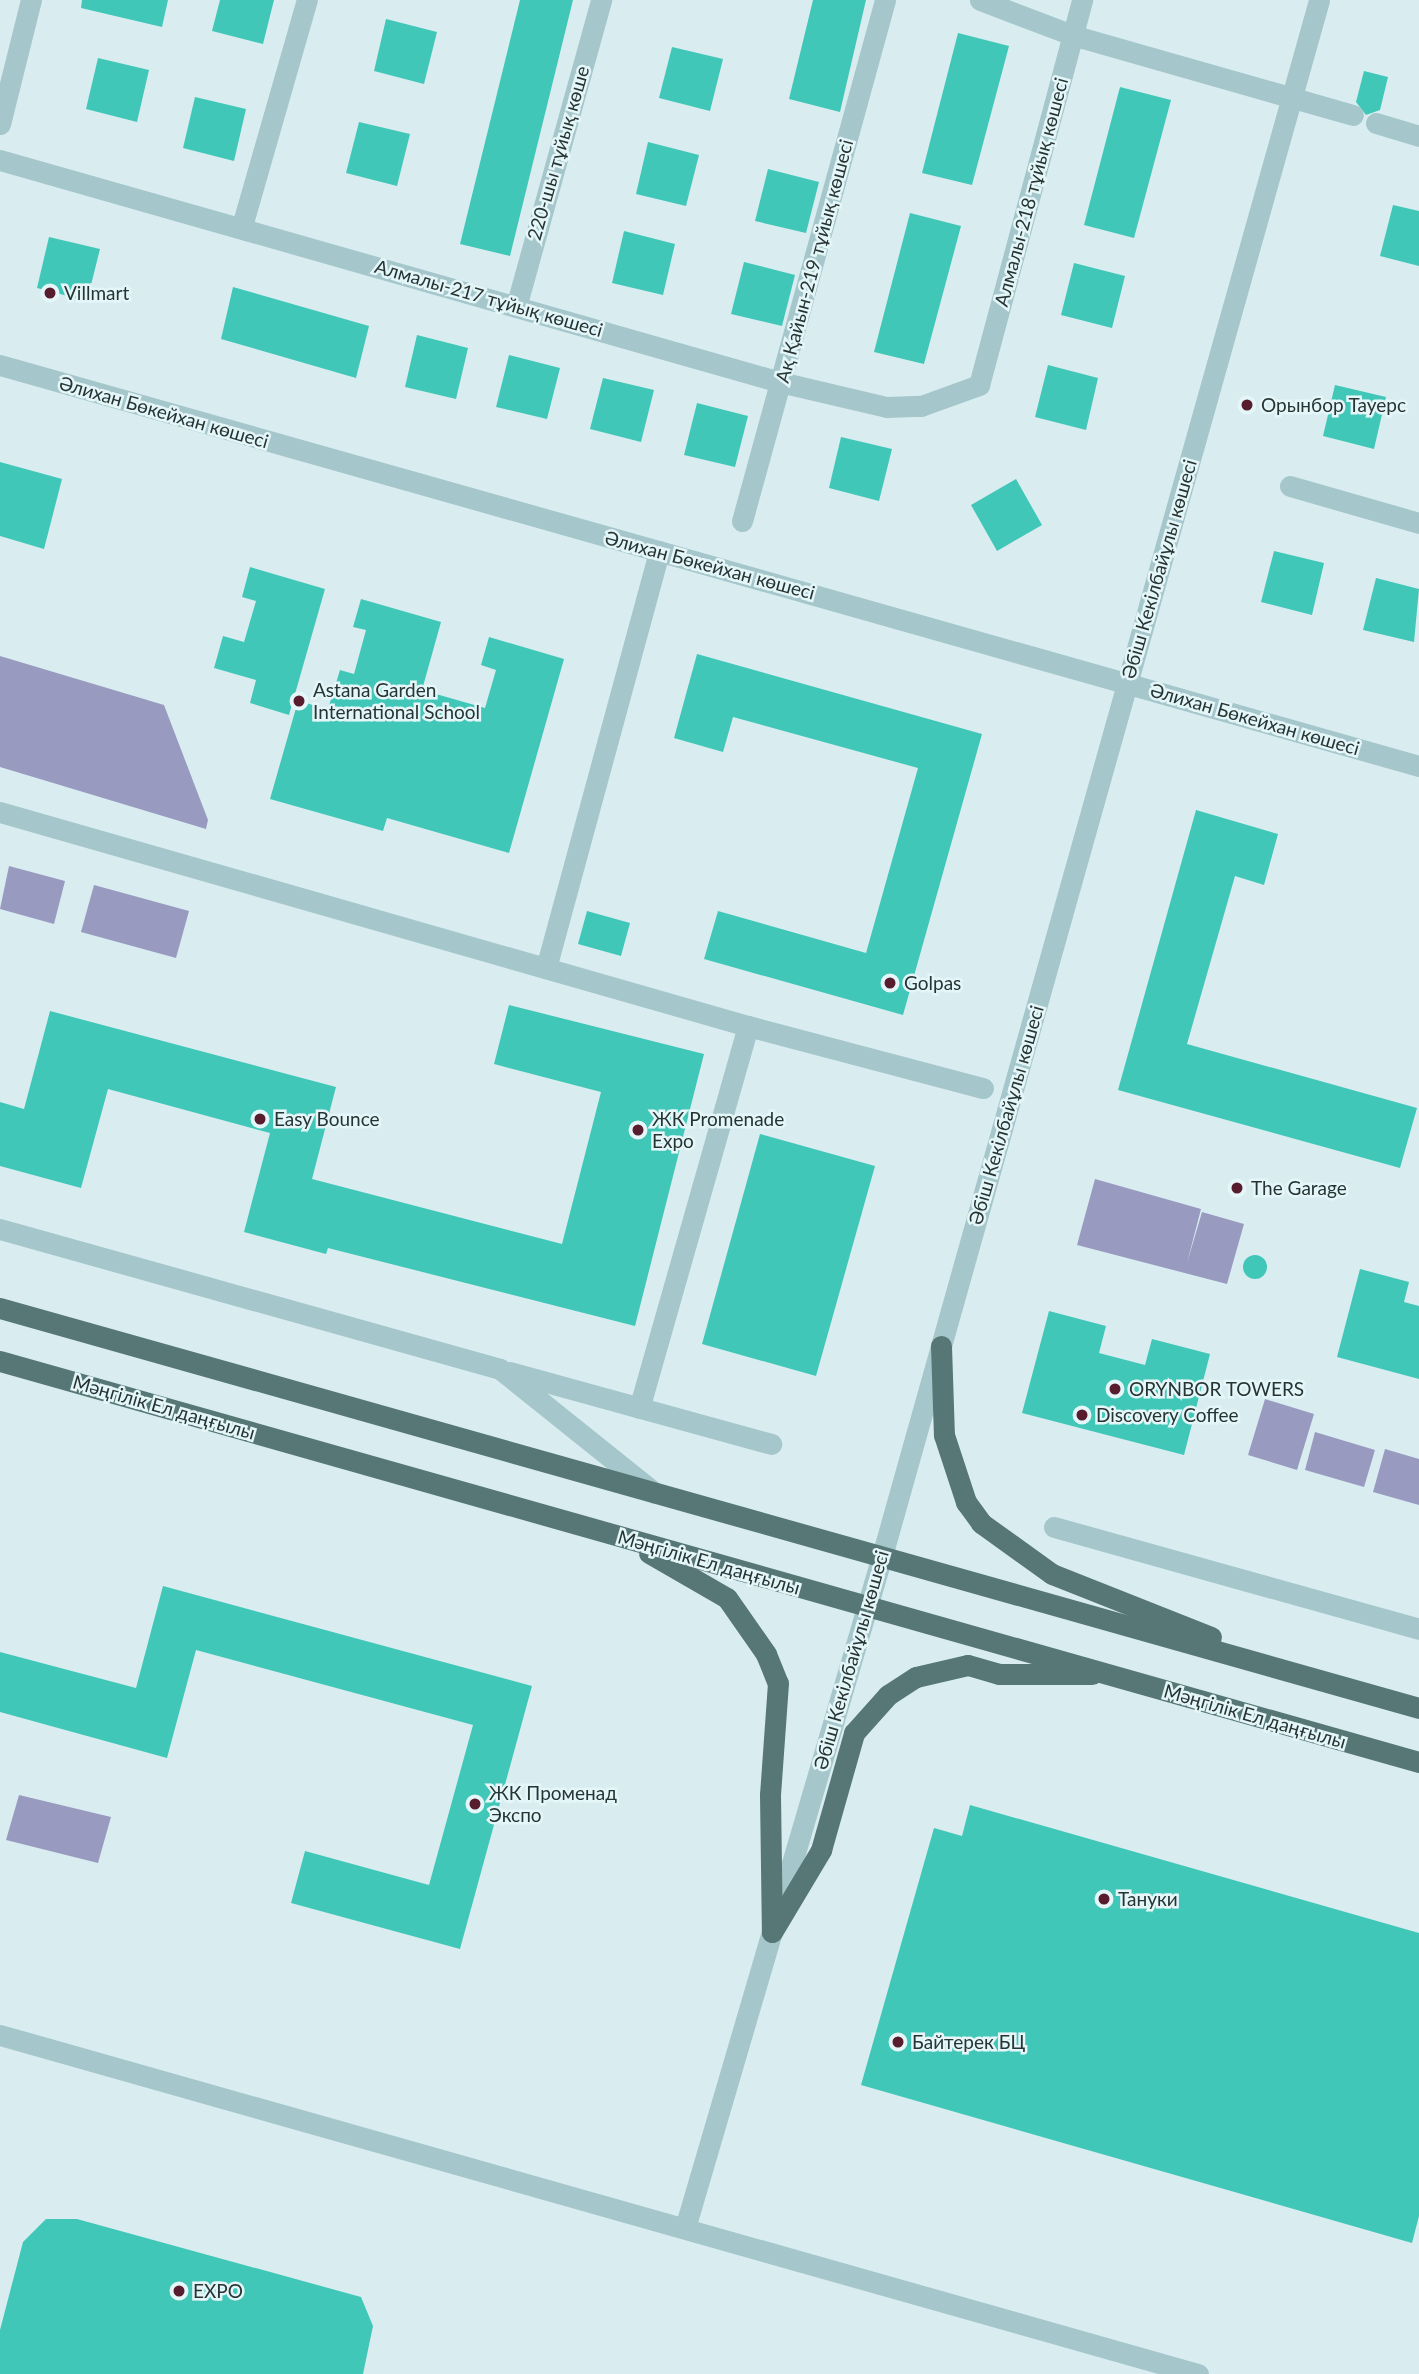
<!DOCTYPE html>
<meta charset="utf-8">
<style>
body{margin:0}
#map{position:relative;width:1419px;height:2374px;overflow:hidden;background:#d9edf1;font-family:Lato,sans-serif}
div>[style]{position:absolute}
.green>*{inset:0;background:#999ac0}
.building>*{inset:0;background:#41c7b7}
.round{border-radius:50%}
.minor>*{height:21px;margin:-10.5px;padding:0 10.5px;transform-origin:10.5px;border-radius:10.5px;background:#a5c6ca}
.major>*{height:21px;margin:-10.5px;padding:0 10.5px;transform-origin:10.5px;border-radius:10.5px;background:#577777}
.dots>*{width:19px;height:19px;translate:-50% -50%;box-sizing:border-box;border:4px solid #e5f6f9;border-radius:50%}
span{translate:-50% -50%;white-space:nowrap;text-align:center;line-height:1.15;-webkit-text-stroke:5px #e5f6f9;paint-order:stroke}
.street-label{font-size:19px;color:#263534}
.poi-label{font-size:19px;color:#263534}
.left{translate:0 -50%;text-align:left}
</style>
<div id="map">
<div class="green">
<div style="clip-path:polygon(0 656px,164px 705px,208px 820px,206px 829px,0 767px)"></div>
<div style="clip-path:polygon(9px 866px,65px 881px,54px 924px,0 909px)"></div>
<div style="clip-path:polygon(94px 885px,189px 911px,176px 958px,81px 932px)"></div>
<div style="clip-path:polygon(1095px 1179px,1201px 1209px,1187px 1263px,1202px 1212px,1244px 1224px,1227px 1284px,1077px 1245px)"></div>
<div style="clip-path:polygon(1265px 1399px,1314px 1414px,1297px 1470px,1248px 1455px)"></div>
<div style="clip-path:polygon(1315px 1432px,1375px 1450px,1364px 1487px,1305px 1470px)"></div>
<div style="clip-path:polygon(1385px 1449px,1419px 1459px,1419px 1505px,1373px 1492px)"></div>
<div style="clip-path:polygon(19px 1795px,111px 1817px,98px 1863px,6px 1840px)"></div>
</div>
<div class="building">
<div style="clip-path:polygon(82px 0,168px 0,162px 27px,81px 8px)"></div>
<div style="clip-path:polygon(220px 0,274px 0,263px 44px,212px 31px)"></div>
<div style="clip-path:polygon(520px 0,573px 0,510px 256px,460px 244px)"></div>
<div style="clip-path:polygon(813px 0,866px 0,840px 112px,789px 99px)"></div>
<div style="clip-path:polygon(386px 19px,437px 32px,424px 84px,374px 71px)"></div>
<div style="clip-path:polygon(958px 33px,1009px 46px,972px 185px,922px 173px)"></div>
<div style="clip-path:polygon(672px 47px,723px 59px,710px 111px,659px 98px)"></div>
<div style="clip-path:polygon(98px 58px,149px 70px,137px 122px,86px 109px)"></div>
<div style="clip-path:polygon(1364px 71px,1388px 77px,1380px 110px,1366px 115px,1356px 102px)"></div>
<div style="clip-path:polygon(1120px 87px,1171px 100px,1134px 238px,1084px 225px)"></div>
<div style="clip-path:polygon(195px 97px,246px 109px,234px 161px,183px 148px)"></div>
<div style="clip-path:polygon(359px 122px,410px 134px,397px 186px,346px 173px)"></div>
<div style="clip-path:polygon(648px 142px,699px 155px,686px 206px,636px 194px)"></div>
<div style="clip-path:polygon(768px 169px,819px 182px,806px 233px,755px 221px)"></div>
<div style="clip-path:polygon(1393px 205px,1419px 211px,1419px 266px,1380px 256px)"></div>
<div style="clip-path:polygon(910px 213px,961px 226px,924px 364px,874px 352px)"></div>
<div style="clip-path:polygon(624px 231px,675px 244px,663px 295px,612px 283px)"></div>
<div style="clip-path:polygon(49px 237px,100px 249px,87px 301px,37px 288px)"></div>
<div style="clip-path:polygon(744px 262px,795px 275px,782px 326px,731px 314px)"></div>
<div style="clip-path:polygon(1074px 263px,1125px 276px,1112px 328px,1061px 315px)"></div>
<div style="clip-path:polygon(233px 287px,369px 326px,356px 378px,221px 339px)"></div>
<div style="clip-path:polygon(417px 335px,468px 348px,456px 399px,405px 387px)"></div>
<div style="clip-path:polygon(509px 355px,560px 368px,547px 419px,496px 407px)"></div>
<div style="clip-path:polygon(1048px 365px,1098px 378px,1086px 430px,1035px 417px)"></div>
<div style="clip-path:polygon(603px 378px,654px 390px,641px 442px,590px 429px)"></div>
<div style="clip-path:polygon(1335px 385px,1386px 397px,1374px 449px,1323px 436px)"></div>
<div style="clip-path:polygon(697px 403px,748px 416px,735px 467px,684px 455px)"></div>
<div style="clip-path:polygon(841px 437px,892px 449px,879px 501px,829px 488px)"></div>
<div style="clip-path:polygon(0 462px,62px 479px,44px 549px,0 536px)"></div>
<div style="clip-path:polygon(1016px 479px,1042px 525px,997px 551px,971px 505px)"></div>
<div style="clip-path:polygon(1274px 551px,1324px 563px,1312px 615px,1261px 602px)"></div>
<div style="clip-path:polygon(250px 567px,325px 589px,289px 715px,250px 703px,256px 680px,214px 668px,223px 636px,244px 642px,256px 601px,242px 597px)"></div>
<div style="clip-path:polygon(1376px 578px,1419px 589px,1414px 642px,1363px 630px)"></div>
<div style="clip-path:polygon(361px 599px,441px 622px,422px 690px,485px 708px,496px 670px,481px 665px,489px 637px,564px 659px,509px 853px,387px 818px,383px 831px,270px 799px,298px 701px,328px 709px,340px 670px,354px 674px,366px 630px,353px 627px)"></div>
<div style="clip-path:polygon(697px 654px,982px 734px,903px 1015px,704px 959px,718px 911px,866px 953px,918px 768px,733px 717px,723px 752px,674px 738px)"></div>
<div style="clip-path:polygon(1196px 810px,1278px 834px,1264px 885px,1235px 876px,1187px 1044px,1417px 1108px,1400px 1168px,1118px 1090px)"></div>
<div style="clip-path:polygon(587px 911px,630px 923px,621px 956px,578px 944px)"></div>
<div style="clip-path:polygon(509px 1005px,704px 1054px,635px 1326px,328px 1248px,326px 1254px,244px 1232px,270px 1133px,108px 1089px,81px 1188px,0 1166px,0 1102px,24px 1109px,50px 1011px,336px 1087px,312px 1179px,562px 1244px,601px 1092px,494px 1064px)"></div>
<div style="clip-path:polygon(760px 1134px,875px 1166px,816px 1376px,702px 1344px)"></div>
<div class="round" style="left:1243px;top:1255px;width:24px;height:24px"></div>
<div style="clip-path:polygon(1360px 1269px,1409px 1282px,1404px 1302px,1419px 1306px,1419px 1379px,1337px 1357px)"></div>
<div style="clip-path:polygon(1049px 1311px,1106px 1326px,1099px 1353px,1145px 1365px,1152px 1339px,1210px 1354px,1184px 1455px,1022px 1413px)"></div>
<div style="clip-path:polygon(163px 1586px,532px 1686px,460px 1949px,291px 1903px,305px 1851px,429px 1885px,473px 1725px,196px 1650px,167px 1758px,0 1712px,0 1652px,136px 1688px)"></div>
<div style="clip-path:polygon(970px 1805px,1419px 1933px,1419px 2216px,1412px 2243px,861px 2085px,934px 1828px,962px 1836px)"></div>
<div style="clip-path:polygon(46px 2219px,77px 2219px,361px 2297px,373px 2326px,363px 2374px,0 2374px,0 2330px,23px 2242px)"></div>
</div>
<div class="minor">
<div style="left:980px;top:0;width:98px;rotate:20.8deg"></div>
<div style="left:1072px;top:35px;width:292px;rotate:15.9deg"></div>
<div style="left:1376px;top:123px;width:45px;rotate:16.8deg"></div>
<div style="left:0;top:124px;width:128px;rotate:-76deg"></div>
<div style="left:0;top:160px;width:811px;rotate:15.89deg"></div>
<div style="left:780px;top:382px;width:110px;rotate:13.2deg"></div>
<div style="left:887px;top:407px;width:34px;rotate:-2deg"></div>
<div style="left:921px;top:406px;width:62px;rotate:-19.9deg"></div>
<div style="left:979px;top:385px;width:399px;rotate:-75deg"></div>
<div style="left:242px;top:226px;width:235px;rotate:-74deg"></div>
<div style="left:516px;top:307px;width:319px;rotate:-74.5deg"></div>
<div style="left:0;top:365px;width:1475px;rotate:15.78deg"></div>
<div style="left:1290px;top:486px;width:134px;rotate:16deg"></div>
<div style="left:742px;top:521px;width:540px;rotate:-74.65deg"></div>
<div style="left:0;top:812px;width:778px;rotate:15.97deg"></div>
<div style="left:748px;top:1026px;width:397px;rotate:105.9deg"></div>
<div style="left:546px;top:968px;width:432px;rotate:-74.8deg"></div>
<div style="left:748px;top:1026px;width:243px;rotate:14.8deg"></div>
<div style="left:0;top:1229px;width:519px;rotate:15.64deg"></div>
<div style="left:500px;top:1369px;width:198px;rotate:38.7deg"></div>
<div style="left:510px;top:1372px;width:271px;rotate:15.4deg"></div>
<div style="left:1054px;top:1527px;width:379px;rotate:15.6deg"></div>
<div style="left:0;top:2035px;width:1245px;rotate:15.8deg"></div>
<div style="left:685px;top:2228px;width:700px;rotate:-73.66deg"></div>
<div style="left:882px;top:1556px;width:1616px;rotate:-74.31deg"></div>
</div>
<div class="major">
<div style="left:0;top:1308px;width:1474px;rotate:15.74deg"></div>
<div style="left:941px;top:1346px;width:89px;rotate:88.1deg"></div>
<div style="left:944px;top:1435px;width:71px;rotate:71.8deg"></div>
<div style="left:966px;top:1502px;width:26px;rotate:54deg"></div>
<div style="left:981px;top:1523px;width:87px;rotate:35.7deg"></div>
<div style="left:1052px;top:1574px;width:171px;rotate:21.6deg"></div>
<div style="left:0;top:1361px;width:1475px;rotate:15.78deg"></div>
<div style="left:649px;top:1553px;width:90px;rotate:30deg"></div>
<div style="left:727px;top:1598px;width:68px;rotate:55.1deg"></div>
<div style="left:766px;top:1654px;width:31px;rotate:68deg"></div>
<div style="left:778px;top:1683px;width:112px;rotate:94.1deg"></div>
<div style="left:770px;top:1795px;width:137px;rotate:89.2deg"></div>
<div style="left:772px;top:1932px;width:96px;rotate:-59.1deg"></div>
<div style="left:821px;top:1850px;width:122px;rotate:-74.2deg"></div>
<div style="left:854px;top:1733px;width:51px;rotate:-48.2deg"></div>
<div style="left:888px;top:1695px;width:33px;rotate:-33deg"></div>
<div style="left:916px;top:1677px;width:53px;rotate:-13deg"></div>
<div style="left:968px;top:1665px;width:32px;rotate:16deg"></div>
<div style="left:999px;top:1674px;width:93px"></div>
</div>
<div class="dots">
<div style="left:50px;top:293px;background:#571c2d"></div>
<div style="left:1247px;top:405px;background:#571c2d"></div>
<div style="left:299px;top:701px;background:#571c2d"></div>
<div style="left:890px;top:983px;background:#571c2d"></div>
<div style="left:260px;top:1119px;background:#571c2d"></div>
<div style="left:638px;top:1130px;background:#571c2d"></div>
<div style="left:1237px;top:1188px;background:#571c2d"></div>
<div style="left:1115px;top:1389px;background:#571c2d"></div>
<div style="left:1082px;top:1415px;background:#571c2d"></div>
<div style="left:475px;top:1804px;background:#571c2d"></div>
<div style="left:1104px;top:1899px;background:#571c2d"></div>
<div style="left:898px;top:2042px;background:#571c2d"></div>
<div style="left:179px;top:2291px;background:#571c2d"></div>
</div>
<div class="street-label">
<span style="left:558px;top:153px;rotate:-74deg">220-шы тұйық көше</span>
<span style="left:1031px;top:192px;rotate:-75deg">Алмалы-218 тұйық көшесі</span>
<span style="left:814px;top:261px;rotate:-75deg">Ақ Қайын-219 тұйық көшесі</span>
<span style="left:489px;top:298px;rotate:16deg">Алмалы-217 тұйық көшесі</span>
<span style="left:164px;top:412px;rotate:16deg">Әлихан Бөкейхан көшесі</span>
<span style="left:710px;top:565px;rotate:15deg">Әлихан Бөкейхан көшесі</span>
<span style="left:1159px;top:569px;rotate:-74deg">Әбіш Кекілбайұлы көшесі</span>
<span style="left:1255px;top:719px;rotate:16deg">Әлихан Бөкейхан көшесі</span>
<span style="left:1006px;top:1115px;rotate:-74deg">Әбіш Кекілбайұлы көшесі</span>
<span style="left:164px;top:1407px;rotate:16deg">Мәңгілік Ел даңғылы</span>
<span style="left:709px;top:1562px;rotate:16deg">Мәңгілік Ел даңғылы</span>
<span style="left:851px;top:1660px;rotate:-74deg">Әбіш Кекілбайұлы көшесі</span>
<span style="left:1255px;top:1716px;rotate:16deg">Мәңгілік Ел даңғылы</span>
</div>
<div class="poi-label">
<span class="left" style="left:64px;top:293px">Villmart</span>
<span class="left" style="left:1261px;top:405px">Орынбор Тауерс</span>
<span class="left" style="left:313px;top:701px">Astana Garden<br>International School</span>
<span class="left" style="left:904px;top:983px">Golpas</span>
<span class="left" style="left:274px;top:1119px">Easy Bounce</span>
<span class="left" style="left:652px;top:1130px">ЖК Promenade<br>Expo</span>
<span class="left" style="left:1251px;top:1188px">The Garage</span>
<span class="left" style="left:1129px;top:1389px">ORYNBOR TOWERS</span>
<span class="left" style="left:1096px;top:1415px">Discovery Coffee</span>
<span class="left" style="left:489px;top:1804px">ЖК Променад<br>Экспо</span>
<span class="left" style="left:1118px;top:1899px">Тануки</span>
<span class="left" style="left:912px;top:2042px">Байтерек БЦ</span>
<span class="left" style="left:193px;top:2291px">EXPO</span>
</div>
</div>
